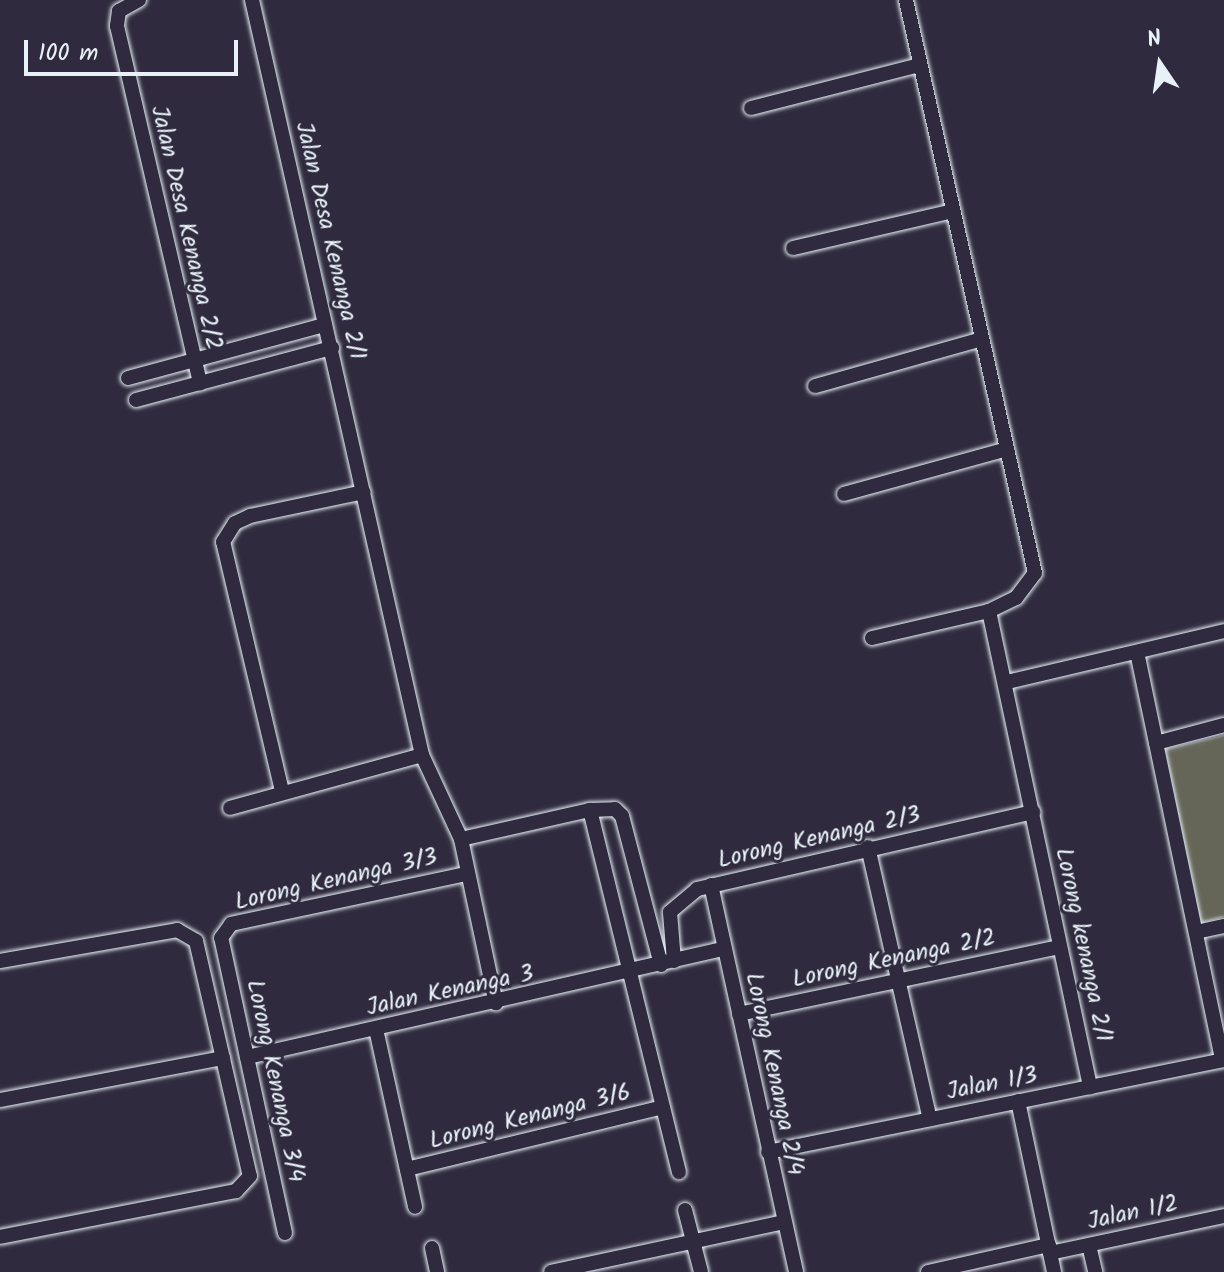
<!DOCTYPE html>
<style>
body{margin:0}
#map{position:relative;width:1224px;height:1272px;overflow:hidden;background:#2f2a3d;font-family:Kalam,sans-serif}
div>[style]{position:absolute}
.green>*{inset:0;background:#656658}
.roads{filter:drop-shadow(0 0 2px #e8f1f8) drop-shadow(0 0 2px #e8f1f8)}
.street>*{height:14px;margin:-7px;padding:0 7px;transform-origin:7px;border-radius:7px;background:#2f2a3d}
span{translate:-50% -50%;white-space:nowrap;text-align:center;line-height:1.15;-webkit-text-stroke:6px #2f2a3d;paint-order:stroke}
.street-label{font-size:24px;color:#e8f1f8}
.north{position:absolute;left:1120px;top:24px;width:80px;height:80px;-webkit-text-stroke:6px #2f2a3d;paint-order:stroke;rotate:347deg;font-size:22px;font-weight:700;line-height:32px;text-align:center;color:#e8f1f8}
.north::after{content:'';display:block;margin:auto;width:28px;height:36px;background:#e8f1f8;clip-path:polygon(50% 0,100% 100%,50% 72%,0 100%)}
.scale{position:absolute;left:24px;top:40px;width:214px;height:36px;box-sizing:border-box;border:4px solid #e8f1f8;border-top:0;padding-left:10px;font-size:24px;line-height:28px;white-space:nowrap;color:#e8f1f8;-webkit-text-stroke:6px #2f2a3d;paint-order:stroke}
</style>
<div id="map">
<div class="green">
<div style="clip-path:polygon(1224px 735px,1224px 917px,1201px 923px,1165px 749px)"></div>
</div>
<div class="roads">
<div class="street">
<div style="left:139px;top:0;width:23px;rotate:151deg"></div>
<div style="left:119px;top:11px;width:15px;rotate:98deg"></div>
<div style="left:117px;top:26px;width:367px;rotate:76.9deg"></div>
<div style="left:252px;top:0;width:774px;rotate:77.31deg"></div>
<div style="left:422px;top:755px;width:93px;rotate:65.1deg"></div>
<div style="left:461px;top:839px;width:168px;rotate:78deg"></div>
<div style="left:751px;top:108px;width:174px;rotate:-14.3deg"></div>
<div style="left:793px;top:248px;width:164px;rotate:-13deg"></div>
<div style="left:128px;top:378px;width:204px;rotate:-15.1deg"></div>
<div style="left:815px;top:386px;width:173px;rotate:-15.7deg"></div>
<div style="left:136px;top:400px;width:203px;rotate:-14.9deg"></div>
<div style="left:844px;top:494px;width:169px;rotate:-15.4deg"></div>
<div style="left:989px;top:611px;width:487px;rotate:78deg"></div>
<div style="left:872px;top:638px;width:120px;rotate:-13deg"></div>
<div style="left:989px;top:611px;width:30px;rotate:-26deg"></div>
<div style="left:1016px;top:598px;width:31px;rotate:-53deg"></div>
<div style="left:1035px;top:573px;width:587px;rotate:-102.69deg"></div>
<div style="left:1137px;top:652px;width:417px;rotate:78.2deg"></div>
<div style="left:1007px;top:682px;width:223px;rotate:-13.2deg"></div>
<div style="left:1156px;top:743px;width:70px;rotate:-14.8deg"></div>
<div style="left:282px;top:791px;width:256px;rotate:-103.3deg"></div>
<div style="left:223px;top:542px;width:22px;rotate:-58deg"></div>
<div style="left:235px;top:523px;width:17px;rotate:-25deg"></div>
<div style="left:250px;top:516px;width:116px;rotate:-11.9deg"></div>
<div style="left:230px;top:808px;width:199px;rotate:-15.4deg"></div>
<div style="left:590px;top:810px;width:373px;rotate:76.2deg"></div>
<div style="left:461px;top:839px;width:132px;rotate:-12.7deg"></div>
<div style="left:590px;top:810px;width:25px;rotate:-2deg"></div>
<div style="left:615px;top:809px;width:10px;rotate:45deg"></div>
<div style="left:622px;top:816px;width:154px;rotate:75.3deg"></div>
<div style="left:868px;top:847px;width:279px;rotate:77.2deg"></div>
<div style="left:711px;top:885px;width:396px;rotate:77.6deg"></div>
<div style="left:1196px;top:932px;width:29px;rotate:-12deg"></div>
<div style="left:0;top:961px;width:180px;rotate:-9.9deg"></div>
<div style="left:177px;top:930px;width:22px;rotate:30deg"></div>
<div style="left:196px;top:941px;width:241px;rotate:77.1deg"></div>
<div style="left:250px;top:1176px;width:21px;rotate:133deg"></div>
<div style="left:236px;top:1191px;width:240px;rotate:169deg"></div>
<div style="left:674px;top:961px;width:49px;rotate:-94.7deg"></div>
<div style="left:670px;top:912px;width:35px;rotate:-40deg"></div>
<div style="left:697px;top:889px;width:345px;rotate:-12.9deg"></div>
<div style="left:739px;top:1014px;width:327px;rotate:-11.8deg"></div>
<div style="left:376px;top:1029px;width:182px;rotate:77.6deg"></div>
<div style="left:247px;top:1057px;width:489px;rotate:-12.8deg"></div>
<div style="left:0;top:1100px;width:227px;rotate:-10.7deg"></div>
<div style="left:1018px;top:1101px;width:175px;rotate:78.1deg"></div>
<div style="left:768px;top:1152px;width:465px;rotate:-11.4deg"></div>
<div style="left:407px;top:1169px;width:263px;rotate:-13.6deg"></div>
<div style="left:685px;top:1210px;width:64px;rotate:75.5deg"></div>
<div style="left:285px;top:1233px;width:302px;rotate:-102.2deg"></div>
<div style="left:221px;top:938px;width:17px;rotate:-54deg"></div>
<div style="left:231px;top:924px;width:241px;rotate:-12deg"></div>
<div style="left:1089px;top:1245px;width:28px;rotate:77deg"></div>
<div style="left:432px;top:1248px;width:25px;rotate:78deg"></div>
<div style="left:1050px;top:1253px;width:178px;rotate:-12deg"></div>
<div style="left:551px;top:1272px;width:238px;rotate:-12.1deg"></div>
<div style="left:928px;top:1272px;width:124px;rotate:-12.6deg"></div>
</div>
</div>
<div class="street-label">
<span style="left:186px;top:228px;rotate:77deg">Jalan Desa Kenanga 2/2</span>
<span style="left:330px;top:241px;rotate:77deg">Jalan Desa Kenanga 2/1</span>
<span style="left:819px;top:838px;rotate:-13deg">Lorong Kenanga 2/3</span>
<span style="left:336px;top:880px;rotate:-13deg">Lorong Kenanga 3/3</span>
<span style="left:1083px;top:945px;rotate:78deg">Lorong kenanga 2/1</span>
<span style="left:894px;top:959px;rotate:-12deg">Lorong Kenanga 2/2</span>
<span style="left:450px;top:991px;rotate:-12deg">Jalan Kenanga 3</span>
<span style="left:774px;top:1074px;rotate:78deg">Lorong Kenanga 2/4</span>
<span style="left:275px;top:1081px;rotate:78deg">Lorong Kenanga 3/4</span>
<span style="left:992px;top:1084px;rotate:-11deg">Jalan 1/3</span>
<span style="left:530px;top:1117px;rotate:-14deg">Lorong Kenanga 3/6</span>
<span style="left:1133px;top:1213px;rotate:-12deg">Jalan 1/2</span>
</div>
<div class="north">N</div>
<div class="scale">100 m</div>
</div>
